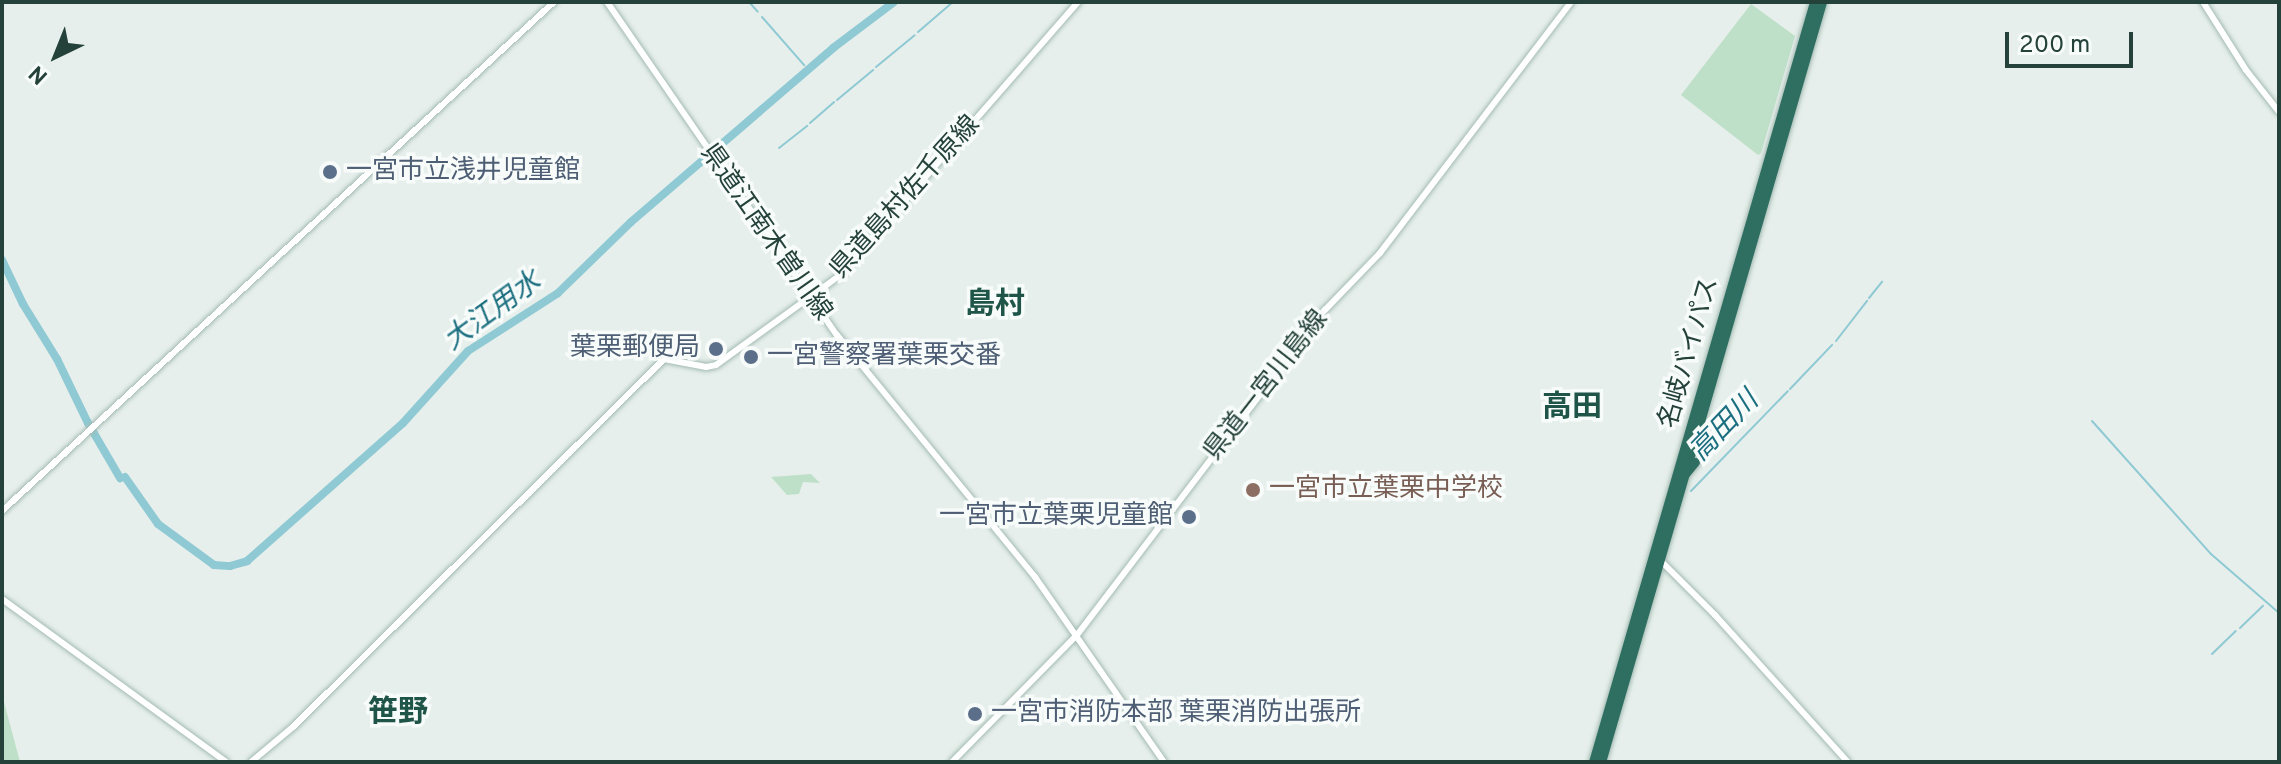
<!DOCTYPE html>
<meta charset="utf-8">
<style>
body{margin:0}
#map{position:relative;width:2281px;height:764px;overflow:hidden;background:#e6efeb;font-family:Overpass,"Noto Sans JP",sans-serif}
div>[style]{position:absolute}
.green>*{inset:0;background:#bfe0c8}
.stream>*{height:2px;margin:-1px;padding:0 1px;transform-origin:1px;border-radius:1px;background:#8ec9d4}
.river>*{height:8px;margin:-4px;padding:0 4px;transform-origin:4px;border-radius:4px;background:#8ec9d4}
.roads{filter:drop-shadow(0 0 2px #a4bbb3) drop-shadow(0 0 2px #a4bbb3)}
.secondary>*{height:6px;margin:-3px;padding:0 3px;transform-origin:3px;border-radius:3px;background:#fff}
.highway>*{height:9px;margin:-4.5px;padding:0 4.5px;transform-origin:4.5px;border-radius:4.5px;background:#2f6f62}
.dots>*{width:22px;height:22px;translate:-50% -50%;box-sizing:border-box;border:4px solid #f7fbf9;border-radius:50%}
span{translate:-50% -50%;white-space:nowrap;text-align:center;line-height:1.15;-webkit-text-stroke:7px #f7fbf9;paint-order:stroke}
.service-label{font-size:26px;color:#4e5e75}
.left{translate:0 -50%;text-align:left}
.right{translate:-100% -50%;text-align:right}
.street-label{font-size:26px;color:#24423a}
.education-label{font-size:26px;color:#785e54}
.water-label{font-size:28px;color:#1c6f80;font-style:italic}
.quarter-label{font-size:30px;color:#1f5548;font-weight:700}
.frame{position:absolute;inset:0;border:4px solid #24423a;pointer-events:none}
.north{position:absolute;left:16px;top:16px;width:80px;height:80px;-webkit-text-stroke:6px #f7fbf9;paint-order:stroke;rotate:223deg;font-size:22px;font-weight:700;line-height:32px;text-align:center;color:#24423a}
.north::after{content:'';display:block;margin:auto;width:28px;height:36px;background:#24423a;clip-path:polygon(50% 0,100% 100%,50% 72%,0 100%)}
.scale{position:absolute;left:2005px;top:32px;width:128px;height:36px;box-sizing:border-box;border:4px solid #24423a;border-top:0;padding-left:10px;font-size:24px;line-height:28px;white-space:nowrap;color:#24423a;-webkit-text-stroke:6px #f7fbf9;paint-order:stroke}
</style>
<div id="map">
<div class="green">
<div style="clip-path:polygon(1751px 4px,1795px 36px,1761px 153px,1758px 155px,1681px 95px)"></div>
<div style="clip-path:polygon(811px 474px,820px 483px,803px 482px,799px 494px,787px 495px,771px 477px)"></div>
<div style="clip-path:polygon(2px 698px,4px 702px,20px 762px,2px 762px)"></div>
</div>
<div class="stream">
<div style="left:749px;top:2px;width:13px;rotate:48deg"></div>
<div style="left:762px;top:17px;width:64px;rotate:48.8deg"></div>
<div style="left:918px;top:32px;width:46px;rotate:-40.6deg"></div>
<div style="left:876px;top:67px;width:50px;rotate:-39.4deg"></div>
<div style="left:837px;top:100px;width:47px;rotate:-39.8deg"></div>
<div style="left:810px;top:123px;width:32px;rotate:-41deg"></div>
<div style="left:779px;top:148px;width:36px;rotate:-38deg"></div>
<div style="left:1869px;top:298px;width:21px;rotate:-51deg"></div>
<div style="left:1836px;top:341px;width:51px;rotate:-52.2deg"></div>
<div style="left:1790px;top:389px;width:61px;rotate:-46.3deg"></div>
<div style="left:2092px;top:421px;width:178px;rotate:48.2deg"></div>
<div style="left:2211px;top:554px;width:90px;rotate:40.9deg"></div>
<div style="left:1691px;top:491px;width:139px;rotate:-45.9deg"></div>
<div style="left:2240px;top:628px;width:32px;rotate:-44deg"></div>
<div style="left:2212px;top:654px;width:33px;rotate:-44deg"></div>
</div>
<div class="river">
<div style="left:2px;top:260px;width:49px;rotate:64.5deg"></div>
<div style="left:23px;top:304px;width:65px;rotate:58.3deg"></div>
<div style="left:57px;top:359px;width:71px;rotate:64.2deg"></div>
<div style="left:88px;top:423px;width:64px;rotate:59.8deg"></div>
<div style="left:125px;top:477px;width:57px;rotate:54.9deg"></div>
<div style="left:158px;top:524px;width:69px;rotate:36.2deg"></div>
<div style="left:214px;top:565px;width:16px;rotate:4deg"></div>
<div style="left:230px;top:566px;width:18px;rotate:-16deg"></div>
<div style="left:247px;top:561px;width:208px;rotate:-41.5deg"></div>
<div style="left:403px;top:423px;width:97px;rotate:-47.9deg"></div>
<div style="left:468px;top:351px;width:107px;rotate:-32.8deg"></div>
<div style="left:558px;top:293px;width:102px;rotate:-44.2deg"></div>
<div style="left:631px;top:222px;width:267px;rotate:-40.7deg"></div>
<div style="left:833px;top:48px;width:76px;rotate:-37deg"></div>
</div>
<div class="roads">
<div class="secondary">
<div style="left:607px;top:2px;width:405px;rotate:55.4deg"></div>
<div style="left:837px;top:335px;width:313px;rotate:50.7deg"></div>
<div style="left:1035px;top:577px;width:226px;rotate:55.1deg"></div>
<div style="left:2203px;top:2px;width:80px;rotate:57.7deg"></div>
<div style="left:2246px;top:70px;width:53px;rotate:51.8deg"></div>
<div style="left:2px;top:511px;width:751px;rotate:-42.68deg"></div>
<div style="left:1660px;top:560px;width:78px;rotate:45deg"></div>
<div style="left:1715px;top:615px;width:198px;rotate:47.9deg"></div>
<div style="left:2px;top:599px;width:277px;rotate:36deg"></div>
<div style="left:251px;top:762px;width:56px;rotate:-39.9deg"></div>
<div style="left:294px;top:726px;width:521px;rotate:-44.77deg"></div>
<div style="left:664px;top:359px;width:43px;rotate:10.8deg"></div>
<div style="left:706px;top:367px;width:10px;rotate:-11deg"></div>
<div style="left:716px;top:365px;width:152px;rotate:-35.9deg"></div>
<div style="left:839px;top:276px;width:364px;rotate:-48.9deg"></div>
<div style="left:952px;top:762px;width:178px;rotate:-45.5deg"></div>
<div style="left:1077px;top:635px;width:409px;rotate:-52.7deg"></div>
<div style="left:1325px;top:310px;width:79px;rotate:-46deg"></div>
<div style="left:1380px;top:253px;width:315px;rotate:-52.7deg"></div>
</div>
<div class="highway">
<div style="left:1684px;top:475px;width:17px;rotate:-50deg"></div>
<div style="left:1593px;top:762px;width:791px;rotate:-73.79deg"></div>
<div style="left:1601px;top:762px;width:791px;rotate:-73.79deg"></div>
</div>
</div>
<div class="dots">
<div style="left:330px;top:172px;background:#5c6f8a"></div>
<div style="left:716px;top:349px;background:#5c6f8a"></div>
<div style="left:751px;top:357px;background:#5c6f8a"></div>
<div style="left:1253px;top:490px;background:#8d6e63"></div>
<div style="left:1189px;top:517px;background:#5c6f8a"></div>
<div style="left:975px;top:714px;background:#5c6f8a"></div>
</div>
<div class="service-label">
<span class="left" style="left:346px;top:172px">一宮市立浅井児童館</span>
<span class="right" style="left:700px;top:349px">葉栗郵便局</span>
<span class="left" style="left:767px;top:357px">一宮警察署葉栗交番</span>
<span class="right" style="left:1173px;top:517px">一宮市立葉栗児童館</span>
<span class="left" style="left:991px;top:714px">一宮市消防本部 葉栗消防出張所</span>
</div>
<div class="street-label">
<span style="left:906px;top:198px;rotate:-48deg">県道島村佐千原線</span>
<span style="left:765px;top:233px;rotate:55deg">県道江南木曽川線</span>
<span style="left:1690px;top:353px;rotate:-74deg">名岐バイパス</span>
<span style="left:1267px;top:386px;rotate:-52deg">県道一宮川島線</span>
</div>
<div class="education-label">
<span class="left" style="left:1269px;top:490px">一宮市立葉栗中学校</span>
</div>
<div class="water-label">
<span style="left:493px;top:312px;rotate:-36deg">大江用水</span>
<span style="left:1725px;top:427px;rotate:-46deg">高田川</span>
</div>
<div class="quarter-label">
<span style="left:995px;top:306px">島村</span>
<span style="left:1572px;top:409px">高田</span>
<span style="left:398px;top:714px">笹野</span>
</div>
<div class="frame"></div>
<div class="north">N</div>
<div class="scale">200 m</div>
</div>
